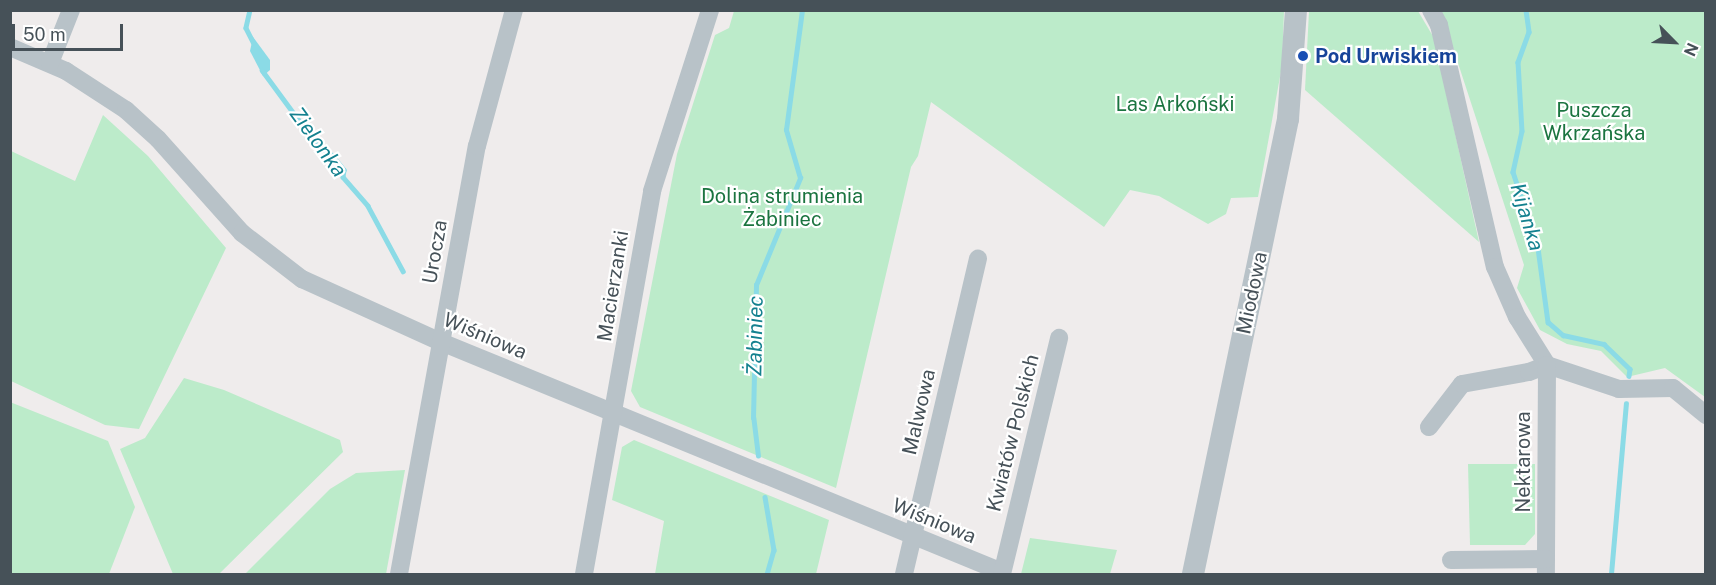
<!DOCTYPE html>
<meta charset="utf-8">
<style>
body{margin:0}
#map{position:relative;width:1716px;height:585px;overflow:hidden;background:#efecec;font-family:"Public Sans",sans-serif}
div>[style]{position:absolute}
.green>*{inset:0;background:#bcebca}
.water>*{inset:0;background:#8bdbe6}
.stream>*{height:4.5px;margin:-2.25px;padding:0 2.25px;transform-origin:2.25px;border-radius:2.25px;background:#8bdbe6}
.minor>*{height:18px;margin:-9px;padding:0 9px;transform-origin:9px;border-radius:9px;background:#b8c2c8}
.tertiary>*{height:22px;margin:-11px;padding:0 11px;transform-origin:11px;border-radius:11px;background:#b8c2c8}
.dots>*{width:16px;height:16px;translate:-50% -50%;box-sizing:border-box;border:3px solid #fff;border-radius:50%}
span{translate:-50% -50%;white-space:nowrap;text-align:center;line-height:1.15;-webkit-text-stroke:4.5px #fff;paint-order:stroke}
.transit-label{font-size:20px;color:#164399;font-weight:700}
.left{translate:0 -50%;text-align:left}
.park-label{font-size:20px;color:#1b7440}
.street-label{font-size:20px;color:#465158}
.water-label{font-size:21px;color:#14818f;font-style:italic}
.frame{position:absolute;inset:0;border:12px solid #465158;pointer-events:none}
.north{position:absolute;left:1644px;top:12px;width:60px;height:60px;-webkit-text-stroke:4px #fff;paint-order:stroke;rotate:114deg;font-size:16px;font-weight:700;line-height:24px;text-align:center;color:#465158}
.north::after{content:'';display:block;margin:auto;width:21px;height:27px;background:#465158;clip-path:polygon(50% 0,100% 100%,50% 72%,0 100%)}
.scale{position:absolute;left:12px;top:24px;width:111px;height:27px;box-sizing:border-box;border:3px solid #465158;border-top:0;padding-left:8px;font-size:18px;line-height:21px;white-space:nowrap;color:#465158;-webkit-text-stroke:4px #fff;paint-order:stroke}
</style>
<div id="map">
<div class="green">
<div style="clip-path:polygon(734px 11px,1284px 11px,1282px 66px,1258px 197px,1231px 198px,1226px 214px,1208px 224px,1159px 196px,1130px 190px,1104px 227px,931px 102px,918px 156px,911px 167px,836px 488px,640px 407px,631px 391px,677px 154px,715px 35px,729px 28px)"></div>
<div style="clip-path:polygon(1309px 11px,1418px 11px,1434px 38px,1479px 242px,1305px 90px)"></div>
<div style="clip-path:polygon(1441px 11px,1705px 11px,1705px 397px,1665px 368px,1627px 377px,1601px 351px,1567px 344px,1540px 330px,1517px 288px,1524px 265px)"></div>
<div style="clip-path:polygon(103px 115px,148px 156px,226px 248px,139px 429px,105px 425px,11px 381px,11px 151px,75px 181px)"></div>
<div style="clip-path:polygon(184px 378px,224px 390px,340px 440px,343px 452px,219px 574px,173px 574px,120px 449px,145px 438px)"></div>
<div style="clip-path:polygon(10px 402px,108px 441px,135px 507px,109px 574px,11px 574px)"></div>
<div style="clip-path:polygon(634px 440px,829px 520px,816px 574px,655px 574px,664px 521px,612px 500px,622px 447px)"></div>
<div style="clip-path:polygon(1468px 464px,1535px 464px,1535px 534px,1525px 545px,1470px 545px)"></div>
<div style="clip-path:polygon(405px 470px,386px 574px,245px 574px,330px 489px,356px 473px)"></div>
<div style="clip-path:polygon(1030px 538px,1117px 550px,1110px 574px,1021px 574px)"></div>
</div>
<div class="water">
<div style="clip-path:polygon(253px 37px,270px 60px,270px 70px,263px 76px,250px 51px)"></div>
</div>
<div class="stream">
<div style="left:250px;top:10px;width:18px;rotate:103deg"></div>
<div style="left:246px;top:28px;width:16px;rotate:63deg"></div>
<div style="left:1526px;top:10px;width:22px;rotate:82deg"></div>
<div style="left:1529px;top:32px;width:32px;rotate:110deg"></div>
<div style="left:1518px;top:62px;width:69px;rotate:86.7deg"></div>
<div style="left:1522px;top:131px;width:42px;rotate:102.4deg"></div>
<div style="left:1513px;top:172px;width:80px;rotate:71.8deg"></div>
<div style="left:1538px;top:248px;width:75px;rotate:82.3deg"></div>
<div style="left:1548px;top:322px;width:20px;rotate:41deg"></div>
<div style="left:1563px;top:335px;width:42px;rotate:12.4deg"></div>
<div style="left:1604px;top:344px;width:36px;rotate:44deg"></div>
<div style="left:1630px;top:369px;width:7px;rotate:98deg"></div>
<div style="left:262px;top:70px;width:98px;rotate:53.7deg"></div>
<div style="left:320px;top:149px;width:13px;rotate:27deg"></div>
<div style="left:332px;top:155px;width:19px;rotate:51deg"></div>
<div style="left:344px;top:170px;width:7px;rotate:98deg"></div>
<div style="left:343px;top:177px;width:38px;rotate:49deg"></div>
<div style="left:368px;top:206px;width:74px;rotate:61.7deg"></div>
<div style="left:758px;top:456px;width:38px;rotate:-97deg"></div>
<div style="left:753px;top:418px;width:133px;rotate:-88.7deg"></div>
<div style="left:756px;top:285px;width:116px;rotate:-67.6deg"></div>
<div style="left:800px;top:178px;width:50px;rotate:-106.3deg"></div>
<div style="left:786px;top:130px;width:121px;rotate:-82.4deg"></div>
<div style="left:765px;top:497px;width:54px;rotate:80.4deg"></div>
<div style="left:774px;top:550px;width:25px;rotate:106deg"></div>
<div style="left:1611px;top:574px;width:171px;rotate:-85deg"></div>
</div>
<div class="minor">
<div style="left:1431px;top:10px;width:17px;rotate:62deg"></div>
<div style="left:1439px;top:25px;width:248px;rotate:77deg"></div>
<div style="left:1495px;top:267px;width:55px;rotate:66.3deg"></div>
<div style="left:1517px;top:317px;width:57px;rotate:58deg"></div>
<div style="left:1547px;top:365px;width:76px;rotate:18.4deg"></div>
<div style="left:1619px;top:389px;width:54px;rotate:-1.1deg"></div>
<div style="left:1673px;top:388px;width:43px;rotate:39.3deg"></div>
<div style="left:10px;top:47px;width:61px;rotate:23.2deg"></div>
<div style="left:66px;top:71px;width:72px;rotate:33deg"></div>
<div style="left:126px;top:110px;width:43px;rotate:42.2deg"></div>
<div style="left:158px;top:139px;width:126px;rotate:48.2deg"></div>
<div style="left:242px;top:233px;width:76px;rotate:37.5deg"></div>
<div style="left:302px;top:279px;width:153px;rotate:24.4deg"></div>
<div style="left:441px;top:342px;width:606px;rotate:22.29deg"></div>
<div style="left:50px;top:63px;width:57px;rotate:-68.4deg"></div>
<div style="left:1429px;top:427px;width:54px;rotate:-52.5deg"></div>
<div style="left:1462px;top:384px;width:68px;rotate:-10.2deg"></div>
<div style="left:1529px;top:372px;width:19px;rotate:-21deg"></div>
<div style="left:1547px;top:365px;width:209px;rotate:90.3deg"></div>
<div style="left:1451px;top:560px;width:95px;rotate:-0.6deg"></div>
<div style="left:399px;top:574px;width:435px;rotate:-79.7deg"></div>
<div style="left:477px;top:146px;width:141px;rotate:-74.8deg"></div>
<div style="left:584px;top:574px;width:389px;rotate:-79.9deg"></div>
<div style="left:652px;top:191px;width:190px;rotate:-72.2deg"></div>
<div style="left:904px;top:574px;width:324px;rotate:-76.8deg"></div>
<div style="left:1002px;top:574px;width:243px;rotate:-76.4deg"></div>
</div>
<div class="tertiary">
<div style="left:1193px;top:574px;width:465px;rotate:-78.2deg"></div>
<div style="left:1288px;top:119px;width:109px;rotate:-85.8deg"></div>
</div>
<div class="dots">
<div style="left:1303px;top:56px;background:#1a4fb4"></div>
</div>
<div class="transit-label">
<span class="left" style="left:1315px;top:56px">Pod Urwiskiem</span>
</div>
<div class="park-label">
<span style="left:1175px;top:104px">Las Arkoński</span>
<span style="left:1594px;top:122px">Puszcza<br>Wkrzańska</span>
<span style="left:782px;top:208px">Dolina strumienia<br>Żabiniec</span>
</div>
<div class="street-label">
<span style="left:435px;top:252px;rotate:-80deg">Urocza</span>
<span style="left:613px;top:286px;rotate:-81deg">Macierzanki</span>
<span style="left:1252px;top:293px;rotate:-78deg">Miodowa</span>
<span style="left:485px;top:336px;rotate:23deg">Wiśniowa</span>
<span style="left:919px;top:412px;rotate:-77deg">Malwowa</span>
<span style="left:1013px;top:433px;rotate:-76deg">Kwiatów Polskich</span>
<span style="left:1523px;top:462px;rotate:-90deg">Nektarowa</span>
<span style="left:934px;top:521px;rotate:22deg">Wiśniowa</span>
</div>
<div class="water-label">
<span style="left:318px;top:142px;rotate:54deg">Zielonka</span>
<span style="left:1527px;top:217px;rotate:73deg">Kijanka</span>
<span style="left:755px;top:336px;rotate:-89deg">Żabiniec</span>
</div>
<div class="frame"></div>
<div class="north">N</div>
<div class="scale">50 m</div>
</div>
